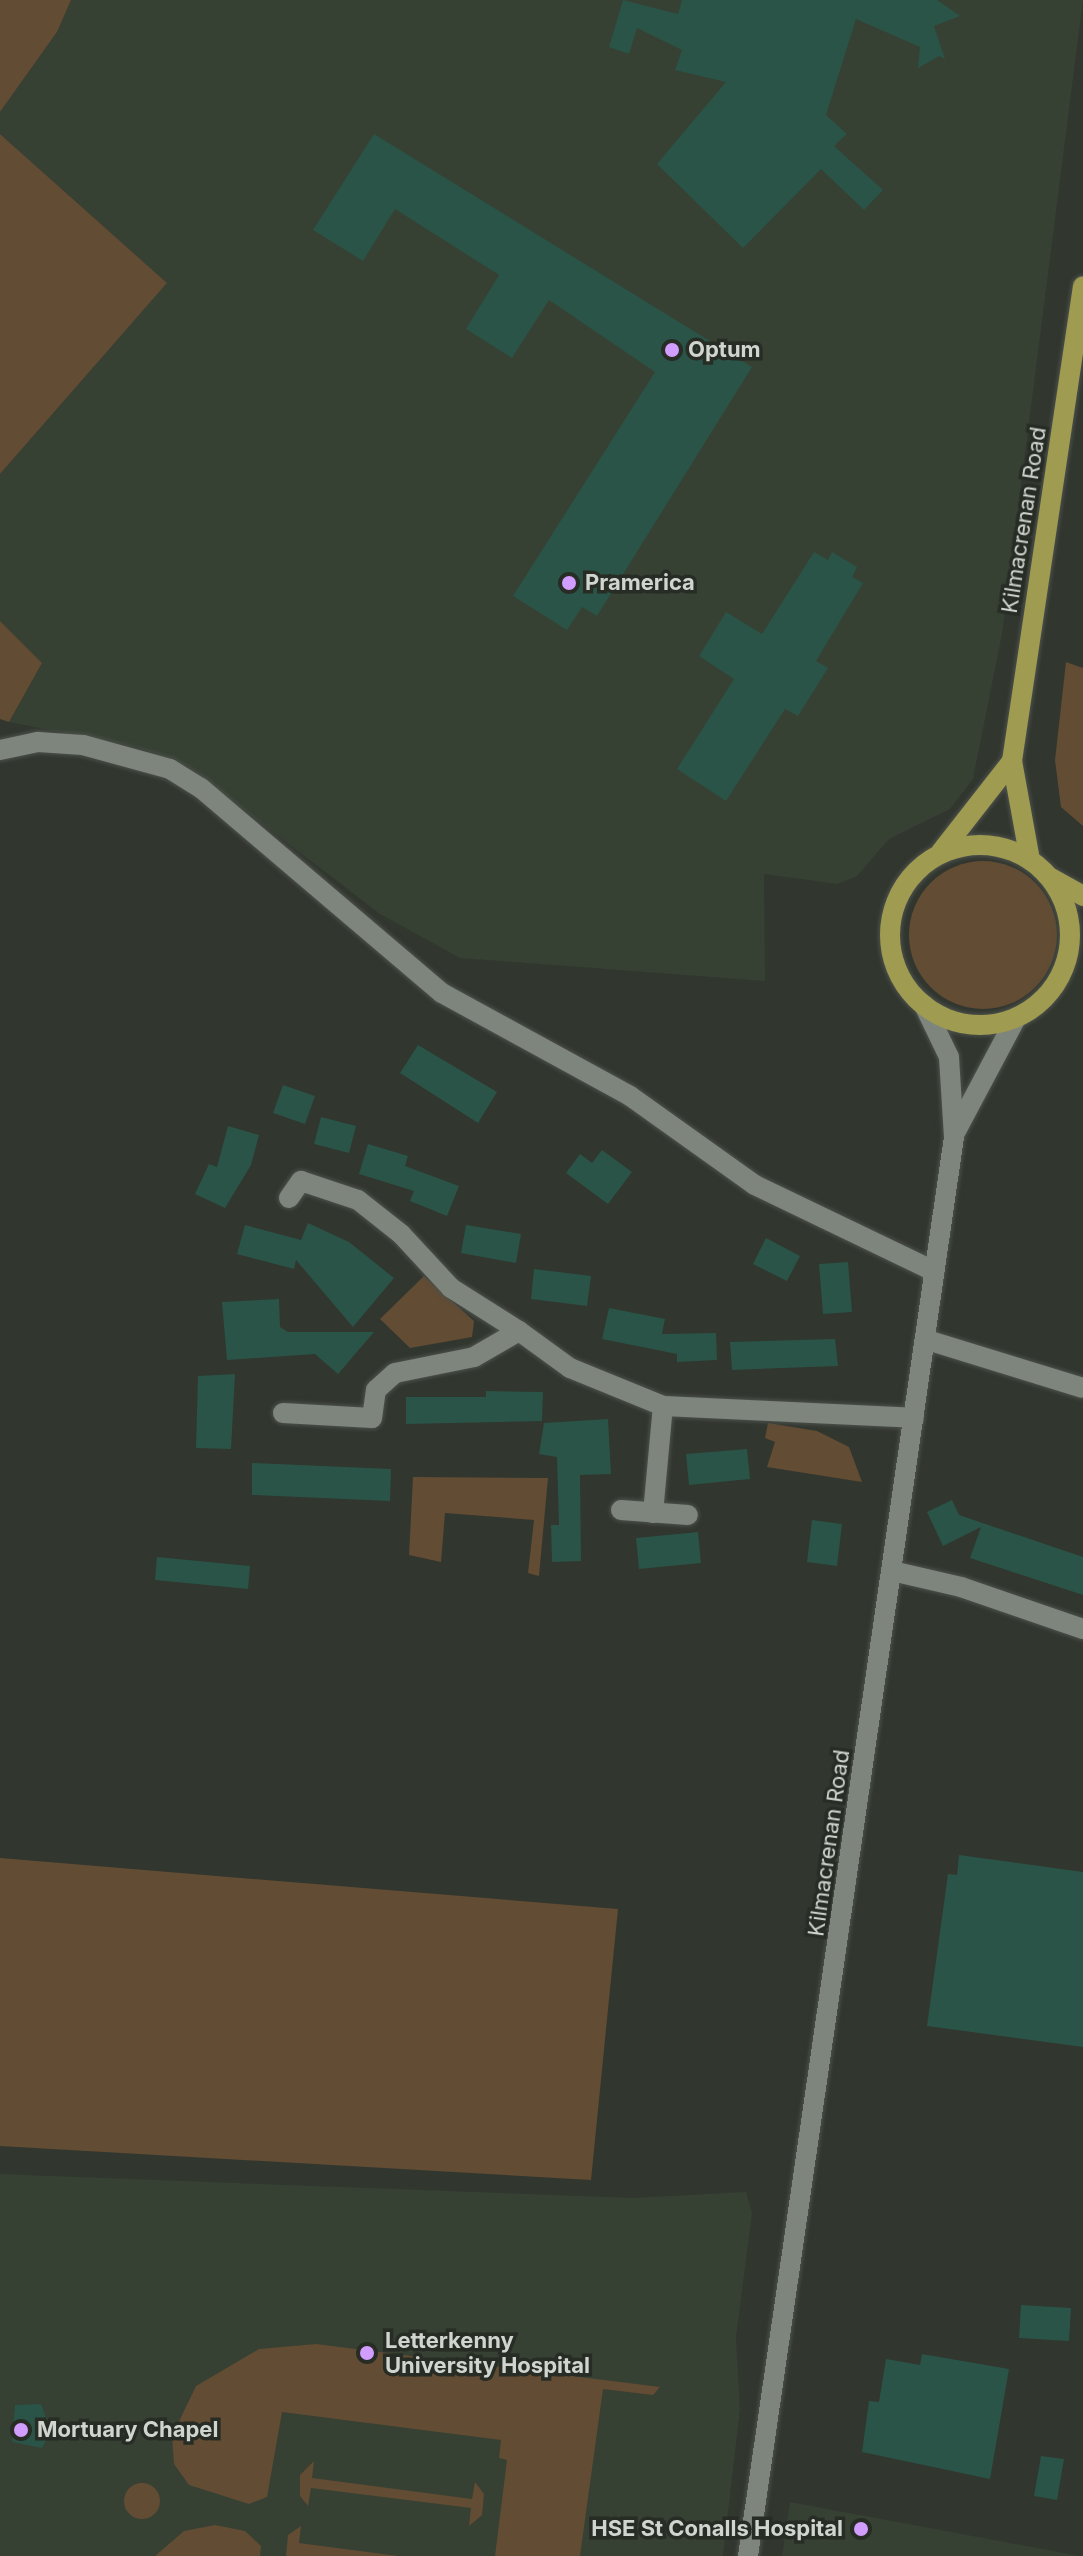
<!DOCTYPE html>
<style>
body{margin:0}
#map{position:relative;width:1083px;height:2556px;overflow:hidden;background:#31362f;font-family:Inter,sans-serif}
div>[style]{position:absolute}
.built>*{inset:0;background:#364033}
.green>*{inset:0;background:#624c34}
.round{border-radius:50%}
.building>*{inset:0;background:#2a5447}
.roads{filter:drop-shadow(0 0 2px #4d514b) drop-shadow(0 0 2px #4d514b)}
.minor>*{height:20px;margin:-10px;padding:0 10px;transform-origin:10px;border-radius:10px;background:#7e857c}
.secondary>*{height:20px;margin:-10px;padding:0 10px;transform-origin:10px;border-radius:10px;background:#7e857c}
.primary>*{height:20px;margin:-10px;padding:0 10px;transform-origin:10px;border-radius:10px;background:#9f9b51}
.primary>.ring{margin:-10px;padding:0;box-sizing:content-box;background:none;border:20px solid #9f9b51;border-radius:50%}
.dots>*{width:22px;height:22px;translate:-50% -50%;box-sizing:border-box;border:4px solid #272c25;border-radius:50%}
span{translate:-50% -50%;white-space:nowrap;text-align:center;line-height:1.15;-webkit-text-stroke:7px #272c25;paint-order:stroke}
.poi-label{font-size:22px;color:#d1d5d0;font-weight:700}
.left{translate:0 -50%;text-align:left}
.right{translate:-100% -50%;text-align:right}
.street-label{font-size:22px;color:#d1d5d0}
</style>
<div id="map">
<div class="built">
<div style="clip-path:polygon(71px 0,1083px 0,1002px 634px,973px 779px,950px 809px,889px 839px,857px 876px,837px 884px,764px 874px,765px 981px,460px 958px,380px 914px,187px 766px,137px 747px,9px 722px,42px 663px,0 621px,0 474px,167px 283px,0 134px,0 112px,57px 32px)"></div>
<div style="clip-path:polygon(0 2174px,633px 2198px,746px 2192px,752px 2213px,736px 2337px,740px 2409px,723px 2556px,0 2556px)"></div>
<div style="clip-path:polygon(790px 2502px,1080px 2556px,782px 2556px)"></div>
</div>
<div class="green">
<div style="clip-path:polygon(0 0,71px 0,57px 32px,0 112px)"></div>
<div style="clip-path:polygon(0 134px,167px 283px,0 474px)"></div>
<div style="clip-path:polygon(0 621px,42px 663px,9px 722px,0 719px)"></div>
<div style="clip-path:polygon(1066px 662px,1083px 668px,1083px 826px,1061px 807px,1055px 760px)"></div>
<div class="round" style="left:909px;top:861px;width:148px;height:148px"></div>
<div style="clip-path:polygon(424px 1276px,474px 1321px,472px 1337px,410px 1348px,380px 1319px)"></div>
<div style="clip-path:polygon(768px 1423px,817px 1431px,849px 1447px,862px 1482px,767px 1467px,775px 1442px,765px 1438px)"></div>
<div style="clip-path:polygon(413px 1477px,548px 1478px,539px 1576px,528px 1573px,534px 1520px,445px 1513px,441px 1562px,409px 1555px)"></div>
<div style="clip-path:polygon(0 1858px,618px 1909px,591px 2180px,0 2146px)"></div>
<div style="clip-path:polygon(316px 2344px,395px 2354px,660px 2387px,653px 2395px,603px 2389px,580px 2556px,495px 2556px,507px 2460px,499px 2458px,501px 2440px,282px 2412px,267px 2497px,249px 2504px,189px 2485px,174px 2464px,172px 2436px,196px 2386px,259px 2349px)"></div>
<div style="clip-path:polygon(314px 2461px,312px 2478px,472px 2499px,475px 2482px,484px 2494px,482px 2515px,469px 2526px,471px 2508px,311px 2488px,308px 2506px,300px 2496px,300px 2475px)"></div>
<div class="round" style="left:124px;top:2483px;width:36px;height:36px"></div>
<div style="clip-path:polygon(215px 2525px,245px 2531px,261px 2546px,260px 2556px,155px 2556px,184px 2531px)"></div>
<div style="clip-path:polygon(301px 2526px,299px 2543px,398px 2556px,286px 2556px,288px 2535px)"></div>
</div>
<div class="building">
<div style="clip-path:polygon(623px 0,678px 14px,682px 0,937px 0,960px 16px,934px 26px,945px 59px,939px 56px,918px 68px,920px 47px,856px 19px,826px 115px,847px 134px,834px 146px,883px 190px,864px 210px,821px 169px,743px 248px,657px 164px,726px 82px,675px 70px,682px 50px,637px 28px,629px 54px,609px 47px)"></div>
<div style="clip-path:polygon(374px 134px,752px 367px,597px 616px,582px 607px,567px 630px,513px 596px,655px 372px,549px 300px,512px 358px,466px 329px,499px 275px,395px 209px,363px 261px,313px 230px)"></div>
<div style="clip-path:polygon(814px 552px,828px 560px,832px 552px,857px 567px,852px 577px,863px 583px,816px 661px,828px 668px,798px 716px,785px 709px,726px 801px,677px 769px,734px 679px,699px 656px,726px 612px,762px 634px)"></div>
<div style="clip-path:polygon(418px 1045px,497px 1092px,478px 1123px,400px 1073px)"></div>
<div style="clip-path:polygon(283px 1085px,315px 1096px,305px 1124px,273px 1113px)"></div>
<div style="clip-path:polygon(321px 1117px,356px 1126px,349px 1153px,314px 1144px)"></div>
<div style="clip-path:polygon(228px 1126px,259px 1135px,251px 1165px,225px 1208px,195px 1194px,209px 1164px,217px 1167px)"></div>
<div style="clip-path:polygon(368px 1144px,408px 1156px,405px 1166px,459px 1186px,447px 1216px,410px 1201px,414px 1191px,359px 1174px)"></div>
<div style="clip-path:polygon(602px 1150px,632px 1172px,608px 1204px,566px 1173px,580px 1154px,592px 1163px)"></div>
<div style="clip-path:polygon(308px 1223px,349px 1242px,394px 1278px,353px 1327px,296px 1260px,294px 1269px,237px 1254px,245px 1225px,301px 1240px)"></div>
<div style="clip-path:polygon(466px 1225px,521px 1234px,516px 1263px,461px 1253px)"></div>
<div style="clip-path:polygon(766px 1238px,800px 1256px,787px 1281px,753px 1264px)"></div>
<div style="clip-path:polygon(848px 1262px,852px 1312px,823px 1314px,819px 1264px)"></div>
<div style="clip-path:polygon(534px 1269px,591px 1276px,587px 1306px,531px 1299px)"></div>
<div style="clip-path:polygon(279px 1299px,280px 1327px,288px 1332px,374px 1332px,338px 1374px,315px 1354px,227px 1360px,222px 1302px)"></div>
<div style="clip-path:polygon(609px 1308px,665px 1319px,662px 1334px,716px 1333px,717px 1360px,677px 1362px,677px 1354px,602px 1339px)"></div>
<div style="clip-path:polygon(835px 1339px,838px 1366px,732px 1370px,730px 1342px)"></div>
<div style="clip-path:polygon(235px 1374px,231px 1449px,196px 1448px,198px 1376px)"></div>
<div style="clip-path:polygon(486px 1391px,543px 1392px,542px 1421px,406px 1424px,406px 1397px,486px 1397px)"></div>
<div style="clip-path:polygon(608px 1419px,611px 1474px,580px 1475px,581px 1561px,552px 1562px,551px 1525px,559px 1525px,557px 1457px,539px 1454px,544px 1423px)"></div>
<div style="clip-path:polygon(747px 1449px,750px 1479px,689px 1485px,686px 1454px)"></div>
<div style="clip-path:polygon(252px 1463px,391px 1469px,390px 1501px,252px 1495px)"></div>
<div style="clip-path:polygon(952px 1500px,959px 1515px,1083px 1557px,1083px 1595px,970px 1558px,981px 1527px,943px 1546px,927px 1512px)"></div>
<div style="clip-path:polygon(812px 1520px,842px 1524px,837px 1566px,807px 1562px)"></div>
<div style="clip-path:polygon(698px 1532px,701px 1563px,639px 1569px,636px 1538px)"></div>
<div style="clip-path:polygon(157px 1557px,250px 1566px,248px 1589px,155px 1580px)"></div>
<div style="clip-path:polygon(959px 1855px,1083px 1872px,1083px 2047px,927px 2026px,948px 1874px,957px 1875px)"></div>
<div style="clip-path:polygon(1021px 2305px,1071px 2308px,1069px 2341px,1019px 2338px)"></div>
<div style="clip-path:polygon(922px 2354px,1009px 2369px,990px 2479px,862px 2452px,869px 2401px,879px 2402px,886px 2359px,920px 2365px)"></div>
<div style="clip-path:polygon(41px 2404px,51px 2432px,42px 2448px,12px 2442px,15px 2405px)"></div>
<div style="clip-path:polygon(1041px 2456px,1064px 2459px,1057px 2500px,1034px 2496px)"></div>
</div>
<div class="roads">
<div class="minor">
<div style="left:0;top:750px;width:39px;rotate:-12deg"></div>
<div style="left:38px;top:742px;width:45px;rotate:3.8deg"></div>
<div style="left:83px;top:745px;width:90px;rotate:15.4deg"></div>
<div style="left:170px;top:769px;width:36px;rotate:32deg"></div>
<div style="left:201px;top:788px;width:316px;rotate:40.4deg"></div>
<div style="left:442px;top:993px;width:214px;rotate:28.7deg"></div>
<div style="left:630px;top:1096px;width:153px;rotate:35.5deg"></div>
<div style="left:755px;top:1185px;width:199px;rotate:25.7deg"></div>
<div style="left:289px;top:1198px;width:21px;rotate:-55deg"></div>
<div style="left:301px;top:1181px;width:60px;rotate:18.4deg"></div>
<div style="left:358px;top:1200px;width:55px;rotate:38.3deg"></div>
<div style="left:401px;top:1234px;width:74px;rotate:47.2deg"></div>
<div style="left:451px;top:1288px;width:80px;rotate:32.3deg"></div>
<div style="left:927px;top:1340px;width:163px;rotate:17.1deg"></div>
<div style="left:283px;top:1413px;width:89px;rotate:3.2deg"></div>
<div style="left:372px;top:1418px;width:28px;rotate:-82deg"></div>
<div style="left:376px;top:1390px;width:25px;rotate:-42deg"></div>
<div style="left:395px;top:1373px;width:81px;rotate:-11.4deg"></div>
<div style="left:474px;top:1357px;width:52px;rotate:-30deg"></div>
<div style="left:519px;top:1331px;width:63px;rotate:36deg"></div>
<div style="left:570px;top:1368px;width:100px;rotate:22.2deg"></div>
<div style="left:663px;top:1406px;width:251px;rotate:2.7deg"></div>
<div style="left:621px;top:1510px;width:67px;rotate:4.3deg"></div>
<div style="left:653px;top:1513px;width:107px;rotate:-84.7deg"></div>
<div style="left:892px;top:1571px;width:71px;rotate:13.1deg"></div>
<div style="left:961px;top:1587px;width:129px;rotate:19deg"></div>
</div>
<div class="secondary">
<div style="left:956px;top:1131px;width:128px;rotate:-62deg"></div>
<div style="left:748px;top:2556px;width:1434px;rotate:-81.74deg"></div>
<div style="left:954px;top:1137px;width:80px;rotate:-93.6deg"></div>
<div style="left:949px;top:1057px;width:58px;rotate:-115.7deg"></div>
</div>
<div class="primary">
<div class="ring" style="left:890px;top:845px;width:160px;height:160px"></div>
<div style="left:941px;top:852px;width:115px;rotate:-52deg"></div>
<div style="left:1030px;top:860px;width:101px;rotate:-100.3deg"></div>
<div style="left:1012px;top:761px;width:480px;rotate:-81.5deg"></div>
<div style="left:1051px;top:878px;width:37px;rotate:29deg"></div>
</div>
</div>
<div class="dots">
<div style="left:672px;top:350px;background:#d19dfe"></div>
<div style="left:569px;top:583px;background:#d19dfe"></div>
<div style="left:367px;top:2353px;background:#d19dfe"></div>
<div style="left:21px;top:2430px;background:#d19dfe"></div>
<div style="left:861px;top:2529px;background:#d19dfe"></div>
</div>
<div class="poi-label">
<span class="left" style="left:688px;top:350px">Optum</span>
<span class="left" style="left:585px;top:583px">Pramerica</span>
<span class="left" style="left:385px;top:2353px">Letterkenny<br>University Hospital</span>
<span class="left" style="left:37px;top:2430px">Mortuary Chapel</span>
<span class="right" style="left:843px;top:2529px">HSE St Conalls Hospital</span>
</div>
<div class="street-label">
<span style="left:1024px;top:520px;rotate:-81deg">Kilmacrenan Road</span>
<span style="left:829px;top:1843px;rotate:-82deg">Kilmacrenan Road</span>
</div>
</div>
